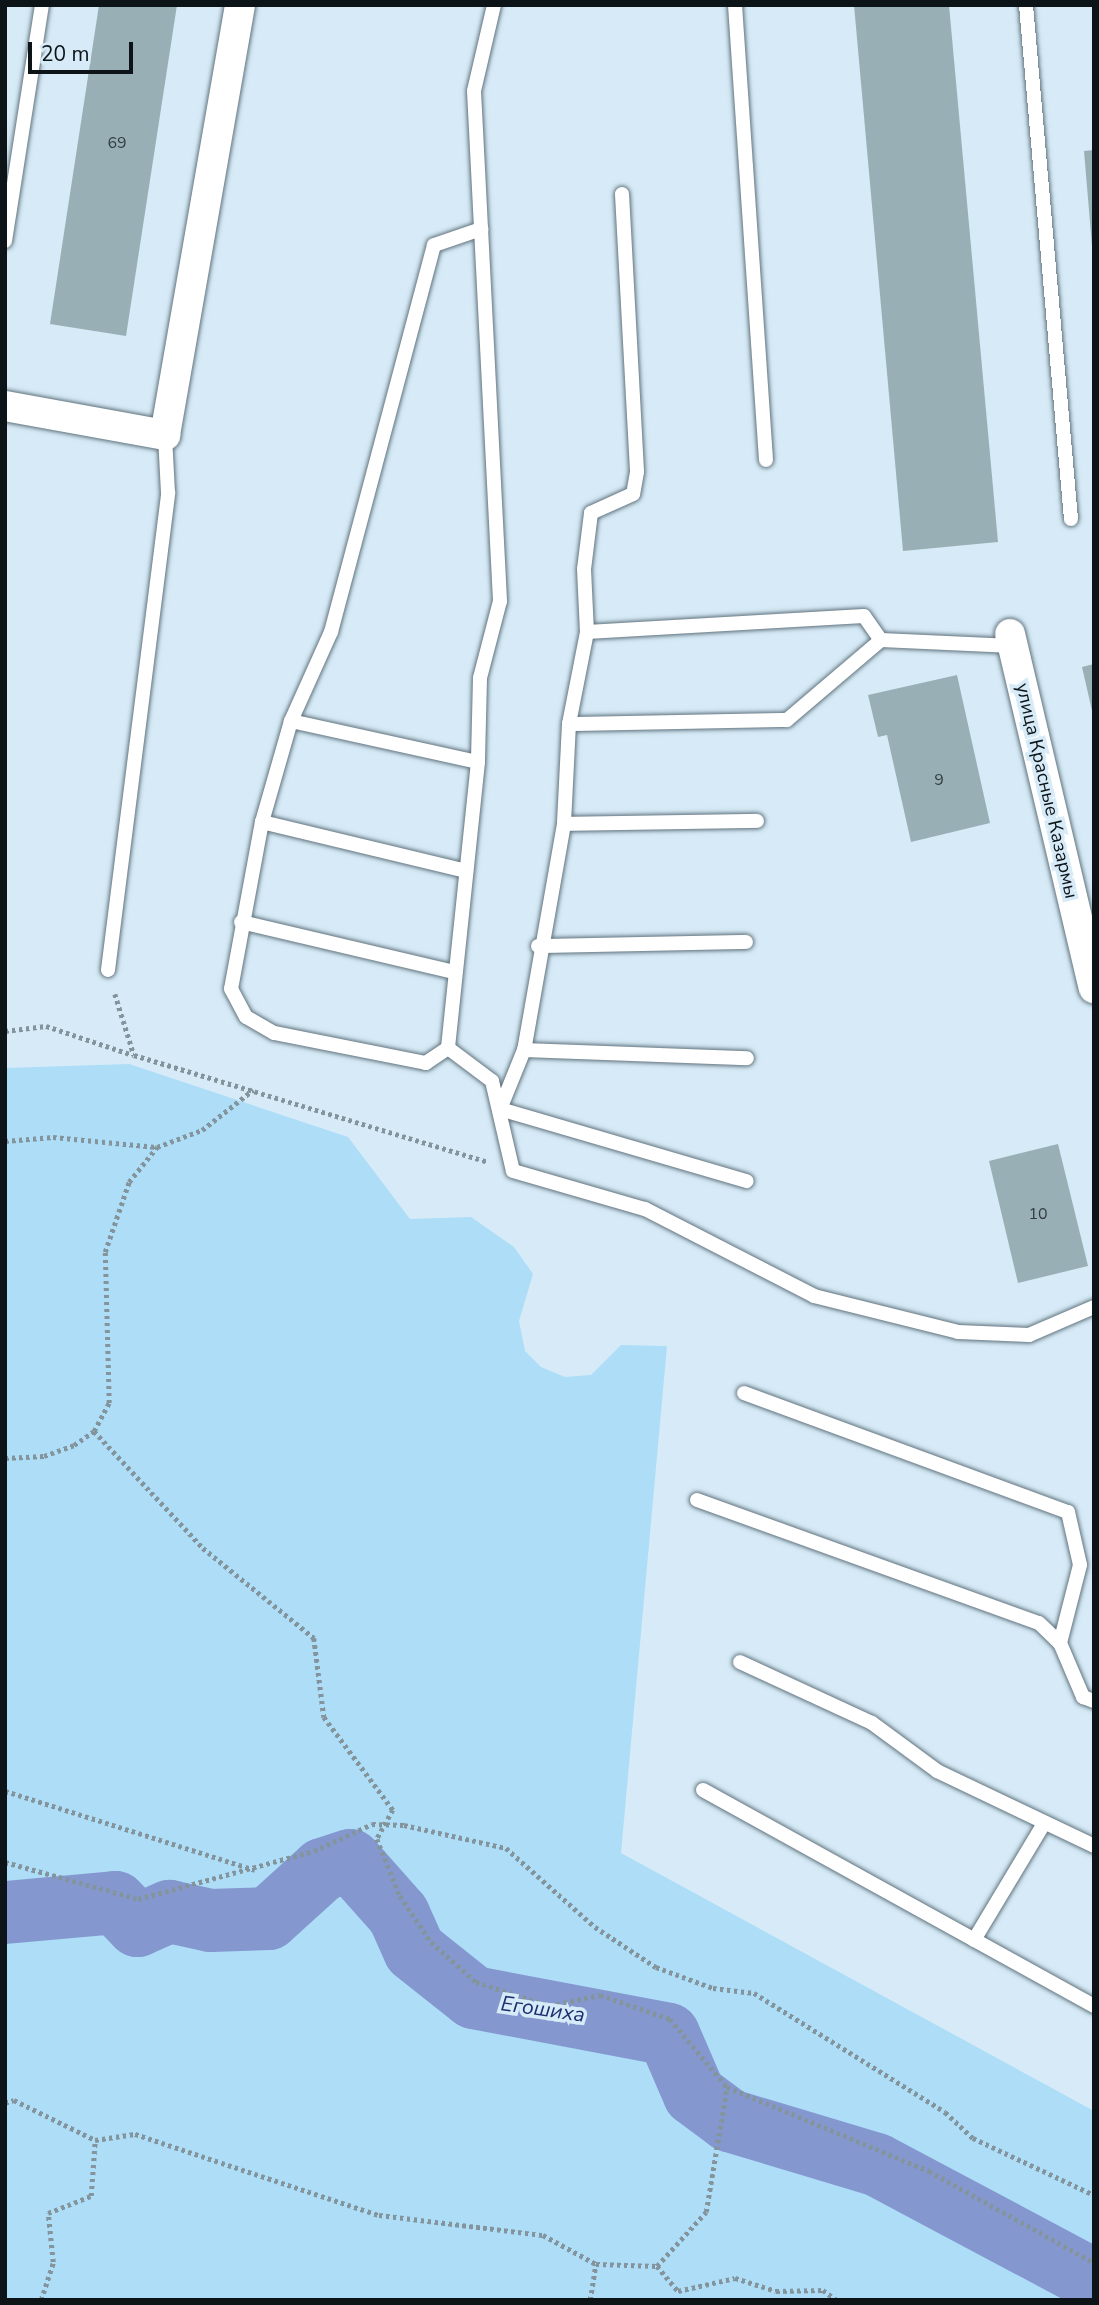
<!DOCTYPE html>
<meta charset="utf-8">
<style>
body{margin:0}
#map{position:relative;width:1099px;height:2305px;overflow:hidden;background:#d6ebf7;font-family:"Nunito Sans",sans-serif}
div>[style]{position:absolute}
.green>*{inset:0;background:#adddf7}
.river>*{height:63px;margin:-31.5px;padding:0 31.5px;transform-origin:31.5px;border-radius:31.5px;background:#8498cf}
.building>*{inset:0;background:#98b0b5}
.path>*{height:4.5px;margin-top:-2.25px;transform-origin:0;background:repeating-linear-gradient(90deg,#84949c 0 3.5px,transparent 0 7px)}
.roads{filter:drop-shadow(0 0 2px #61737e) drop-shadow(0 0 2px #61737e)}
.service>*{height:14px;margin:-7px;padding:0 7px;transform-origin:7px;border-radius:7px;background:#fff}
.minor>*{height:30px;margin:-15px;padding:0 15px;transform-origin:15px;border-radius:15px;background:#fff}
.path-bridge>*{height:4.5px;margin-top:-2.25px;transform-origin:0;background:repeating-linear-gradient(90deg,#84949c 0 3.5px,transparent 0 7px)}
span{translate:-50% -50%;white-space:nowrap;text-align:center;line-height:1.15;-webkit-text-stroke:7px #d6ebf7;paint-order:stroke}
.number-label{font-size:16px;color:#303b3f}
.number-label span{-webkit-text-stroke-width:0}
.street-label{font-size:19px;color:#0d1418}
.water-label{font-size:21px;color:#1d2e6f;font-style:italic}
.frame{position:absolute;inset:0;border:7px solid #0d1418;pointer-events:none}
.scale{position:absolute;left:28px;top:42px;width:105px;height:32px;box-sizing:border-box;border:4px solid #0d1418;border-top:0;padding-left:9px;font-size:21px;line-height:24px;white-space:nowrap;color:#0d1418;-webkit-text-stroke:5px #d6ebf7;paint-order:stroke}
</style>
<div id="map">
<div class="green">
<div style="clip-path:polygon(129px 1064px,348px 1137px,410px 1219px,471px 1217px,514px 1247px,533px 1274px,519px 1321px,525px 1351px,541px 1367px,565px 1377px,591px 1375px,621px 1345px,667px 1346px,621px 1853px,1094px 2111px,1094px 2300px,5px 2300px,5px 1068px)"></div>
</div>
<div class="river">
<div style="left:5px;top:1912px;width:110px;rotate:-5.2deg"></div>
<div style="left:115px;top:1902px;width:32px;rotate:46deg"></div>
<div style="left:137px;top:1925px;width:35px;rotate:-24deg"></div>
<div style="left:169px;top:1911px;width:42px;rotate:12.4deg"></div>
<div style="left:210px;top:1920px;width:58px;rotate:-2deg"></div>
<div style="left:268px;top:1918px;width:73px;rotate:-42.2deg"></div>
<div style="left:322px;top:1869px;width:29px;rotate:-18deg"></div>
<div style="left:350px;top:1860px;width:72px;rotate:48.4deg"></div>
<div style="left:398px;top:1914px;width:39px;rotate:66deg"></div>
<div style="left:414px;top:1950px;width:75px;rotate:38.5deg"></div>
<div style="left:473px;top:1997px;width:198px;rotate:10.7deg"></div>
<div style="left:668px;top:2034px;width:65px;rotate:66.6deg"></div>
<div style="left:694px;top:2094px;width:44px;rotate:36.6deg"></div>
<div style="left:729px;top:2120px;width:153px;rotate:16.7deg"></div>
<div style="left:876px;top:2164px;width:247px;rotate:28deg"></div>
</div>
<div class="building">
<div style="clip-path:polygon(99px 5px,177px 5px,126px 336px,50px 324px)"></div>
<div style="clip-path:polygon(854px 5px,949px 5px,998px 542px,903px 551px)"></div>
<div style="clip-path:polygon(1094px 150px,1094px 246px,1092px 246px,1084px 151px)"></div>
<div style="clip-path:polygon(1094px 664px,1094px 715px,1093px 715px,1082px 667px)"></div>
<div style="clip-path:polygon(957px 675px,990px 823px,911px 842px,887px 735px,878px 737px,868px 695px)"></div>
<div style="clip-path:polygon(1058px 1144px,1088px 1266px,1018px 1283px,989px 1161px)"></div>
</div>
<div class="path">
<div style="left:115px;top:994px;width:64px;rotate:72.7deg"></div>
<div style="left:134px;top:1055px;width:368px;rotate:16.8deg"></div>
<div style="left:5px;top:1031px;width:41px;rotate:-7deg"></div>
<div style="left:46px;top:1026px;width:92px;rotate:18.4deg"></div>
<div style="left:5px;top:1141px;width:48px;rotate:-4.8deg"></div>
<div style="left:53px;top:1137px;width:104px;rotate:5.5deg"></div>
<div style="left:157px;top:1147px;width:48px;rotate:-20.7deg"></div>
<div style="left:202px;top:1130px;width:65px;rotate:-38.1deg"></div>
<div style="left:94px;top:1431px;width:160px;rotate:47deg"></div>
<div style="left:203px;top:1548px;width:143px;rotate:39deg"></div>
<div style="left:314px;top:1638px;width:80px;rotate:82.8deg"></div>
<div style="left:324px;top:1717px;width:116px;rotate:53.4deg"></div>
<div style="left:393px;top:1810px;width:33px;rotate:119deg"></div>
<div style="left:377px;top:1839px;width:61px;rotate:68deg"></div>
<div style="left:400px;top:1896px;width:55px;rotate:56deg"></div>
<div style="left:431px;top:1942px;width:60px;rotate:41.6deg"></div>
<div style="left:476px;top:1982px;width:78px;rotate:18deg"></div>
<div style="left:550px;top:2006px;width:51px;rotate:-12.4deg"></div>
<div style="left:600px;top:1995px;width:74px;rotate:18.9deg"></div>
<div style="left:670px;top:2019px;width:89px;rotate:50deg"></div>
<div style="left:727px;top:2087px;width:219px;rotate:22.6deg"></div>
<div style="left:929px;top:2171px;width:189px;rotate:29.1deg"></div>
<div style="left:5px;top:1458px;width:39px;rotate:-3deg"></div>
<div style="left:44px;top:1456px;width:32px;rotate:-20deg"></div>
<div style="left:74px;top:1445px;width:24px;rotate:-35deg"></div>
<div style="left:94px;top:1431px;width:32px;rotate:-62deg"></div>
<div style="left:109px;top:1403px;width:151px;rotate:-91.5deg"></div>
<div style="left:105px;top:1252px;width:74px;rotate:-71.1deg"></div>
<div style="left:129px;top:1182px;width:45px;rotate:-51.3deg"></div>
<div style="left:5px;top:1791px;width:262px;rotate:17.5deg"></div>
<div style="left:713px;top:1988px;width:41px;rotate:7deg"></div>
<div style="left:754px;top:1993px;width:225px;rotate:31.9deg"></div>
<div style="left:945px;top:2112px;width:38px;rotate:43deg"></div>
<div style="left:973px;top:2138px;width:134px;rotate:25.2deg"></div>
<div style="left:5px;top:2103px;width:9px;rotate:-18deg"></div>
<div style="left:14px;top:2100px;width:90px;rotate:26.3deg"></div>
<div style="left:95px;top:2140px;width:40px;rotate:-8.5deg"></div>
<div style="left:135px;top:2134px;width:257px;rotate:18.4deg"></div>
<div style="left:379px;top:2215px;width:165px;rotate:7deg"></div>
<div style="left:543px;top:2235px;width:60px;rotate:28.7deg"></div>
<div style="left:596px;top:2264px;width:61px;rotate:1.9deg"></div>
<div style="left:657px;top:2266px;width:33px;rotate:50deg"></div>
<div style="left:678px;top:2291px;width:58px;rotate:-12.8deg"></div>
<div style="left:735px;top:2278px;width:43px;rotate:17.6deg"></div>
<div style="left:776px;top:2291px;width:47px;rotate:-1.2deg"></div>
<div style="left:823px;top:2290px;width:17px;rotate:36deg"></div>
<div style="left:657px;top:2266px;width:73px;rotate:-47.8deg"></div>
<div style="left:706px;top:2212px;width:127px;rotate:-80.5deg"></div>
<div style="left:41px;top:2300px;width:40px;rotate:-72deg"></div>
<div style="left:53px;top:2262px;width:49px;rotate:-95.8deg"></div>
<div style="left:48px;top:2213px;width:46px;rotate:-21.6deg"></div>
<div style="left:91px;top:2196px;width:56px;rotate:-85.9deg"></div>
<div style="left:590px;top:2300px;width:36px;rotate:-81deg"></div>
</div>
<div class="roads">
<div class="service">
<div style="left:494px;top:5px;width:88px;rotate:103.1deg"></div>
<div style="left:474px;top:91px;width:511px;rotate:87.08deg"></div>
<div style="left:500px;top:601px;width:80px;rotate:104.6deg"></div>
<div style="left:480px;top:678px;width:84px;rotate:91.4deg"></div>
<div style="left:478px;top:762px;width:288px;rotate:96deg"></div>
<div style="left:448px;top:1048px;width:55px;rotate:36.9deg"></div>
<div style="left:492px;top:1081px;width:92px;rotate:76.9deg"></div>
<div style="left:513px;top:1171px;width:137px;rotate:16.1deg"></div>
<div style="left:645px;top:1209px;width:190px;rotate:27.2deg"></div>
<div style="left:814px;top:1296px;width:148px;rotate:14deg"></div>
<div style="left:958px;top:1332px;width:71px;rotate:2.4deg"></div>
<div style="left:1029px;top:1335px;width:71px;rotate:-23.3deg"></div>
<div style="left:735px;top:5px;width:456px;rotate:86.1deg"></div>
<div style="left:1026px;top:5px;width:516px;rotate:85deg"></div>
<div style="left:622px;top:194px;width:278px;rotate:86.9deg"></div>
<div style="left:637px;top:472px;width:22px;rotate:100deg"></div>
<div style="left:633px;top:494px;width:46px;rotate:155.7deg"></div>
<div style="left:591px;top:513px;width:56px;rotate:97.1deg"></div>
<div style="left:584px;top:569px;width:63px;rotate:87.3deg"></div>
<div style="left:587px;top:632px;width:94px;rotate:101.1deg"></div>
<div style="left:569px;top:724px;width:100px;rotate:92.9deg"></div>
<div style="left:564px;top:824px;width:230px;rotate:100deg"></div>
<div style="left:524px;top:1050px;width:64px;rotate:112.1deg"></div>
<div style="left:500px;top:1109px;width:257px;rotate:16.3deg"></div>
<div style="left:5px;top:241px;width:239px;rotate:-81.1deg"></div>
<div style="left:587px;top:632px;width:277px;rotate:-3.3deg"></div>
<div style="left:864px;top:616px;width:29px;rotate:55deg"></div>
<div style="left:881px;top:640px;width:132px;rotate:2.6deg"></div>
<div style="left:291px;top:721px;width:191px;rotate:12.4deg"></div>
<div style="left:569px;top:724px;width:218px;rotate:-1.1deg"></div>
<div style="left:787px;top:720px;width:123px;rotate:-40.4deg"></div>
<div style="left:262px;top:822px;width:210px;rotate:13.5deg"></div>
<div style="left:564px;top:824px;width:193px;rotate:-0.9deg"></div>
<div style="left:241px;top:922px;width:220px;rotate:13.2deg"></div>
<div style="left:538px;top:946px;width:208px;rotate:-1.1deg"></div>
<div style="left:108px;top:970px;width:481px;rotate:-82.8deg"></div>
<div style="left:168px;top:493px;width:58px;rotate:-93deg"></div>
<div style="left:448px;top:1048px;width:27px;rotate:146deg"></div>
<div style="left:426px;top:1063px;width:155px;rotate:-168.8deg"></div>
<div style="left:274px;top:1033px;width:32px;rotate:-150deg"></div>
<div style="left:246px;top:1017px;width:32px;rotate:-118deg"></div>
<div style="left:231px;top:989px;width:170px;rotate:-79.5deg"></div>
<div style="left:262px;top:822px;width:105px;rotate:-74deg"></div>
<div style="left:291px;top:721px;width:98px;rotate:-65.8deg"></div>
<div style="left:331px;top:632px;width:400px;rotate:-75.1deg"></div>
<div style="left:434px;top:245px;width:50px;rotate:-18.8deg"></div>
<div style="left:524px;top:1050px;width:223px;rotate:2.1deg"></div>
<div style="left:744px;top:1393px;width:345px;rotate:20.2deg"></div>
<div style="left:1068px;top:1512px;width:54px;rotate:77.2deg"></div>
<div style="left:1080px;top:1565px;width:81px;rotate:104.4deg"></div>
<div style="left:697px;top:1500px;width:363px;rotate:19.8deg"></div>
<div style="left:1039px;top:1623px;width:29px;rotate:44deg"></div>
<div style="left:1060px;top:1643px;width:59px;rotate:66.9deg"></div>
<div style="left:1083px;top:1697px;width:12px;rotate:20deg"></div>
<div style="left:740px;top:1662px;width:145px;rotate:24.8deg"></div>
<div style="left:872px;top:1723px;width:81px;rotate:36.4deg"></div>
<div style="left:937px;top:1771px;width:174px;rotate:25.5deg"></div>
<div style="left:703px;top:1790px;width:447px;rotate:28.9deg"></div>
<div style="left:974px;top:1940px;width:134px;rotate:-59deg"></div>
</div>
<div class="minor">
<div style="left:5px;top:406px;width:163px;rotate:10.3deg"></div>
<div style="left:165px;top:435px;width:436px;rotate:-80.1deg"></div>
<div style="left:1010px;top:634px;width:364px;rotate:76.7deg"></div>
</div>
</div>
<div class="path-bridge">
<div style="left:5px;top:1862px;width:138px;rotate:15.5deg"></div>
<div style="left:138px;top:1899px;width:182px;rotate:-15.3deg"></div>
<div style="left:314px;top:1851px;width:64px;rotate:-25deg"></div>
<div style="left:372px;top:1824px;width:32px;rotate:2deg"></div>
<div style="left:404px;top:1825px;width:105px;rotate:12.7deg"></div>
<div style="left:506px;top:1848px;width:119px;rotate:41.6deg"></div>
<div style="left:595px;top:1927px;width:73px;rotate:33.3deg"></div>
<div style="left:656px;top:1967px;width:61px;rotate:20.2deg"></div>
</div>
<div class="number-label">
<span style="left:117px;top:143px">69</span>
<span style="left:939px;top:780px">9</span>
<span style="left:1038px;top:1214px">10</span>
</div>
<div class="street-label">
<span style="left:1046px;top:791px;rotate:77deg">улица Красные Казармы</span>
</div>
<div class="water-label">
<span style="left:543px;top:2009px;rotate:8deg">Егошиха</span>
</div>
<div class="frame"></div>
<div class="scale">20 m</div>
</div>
